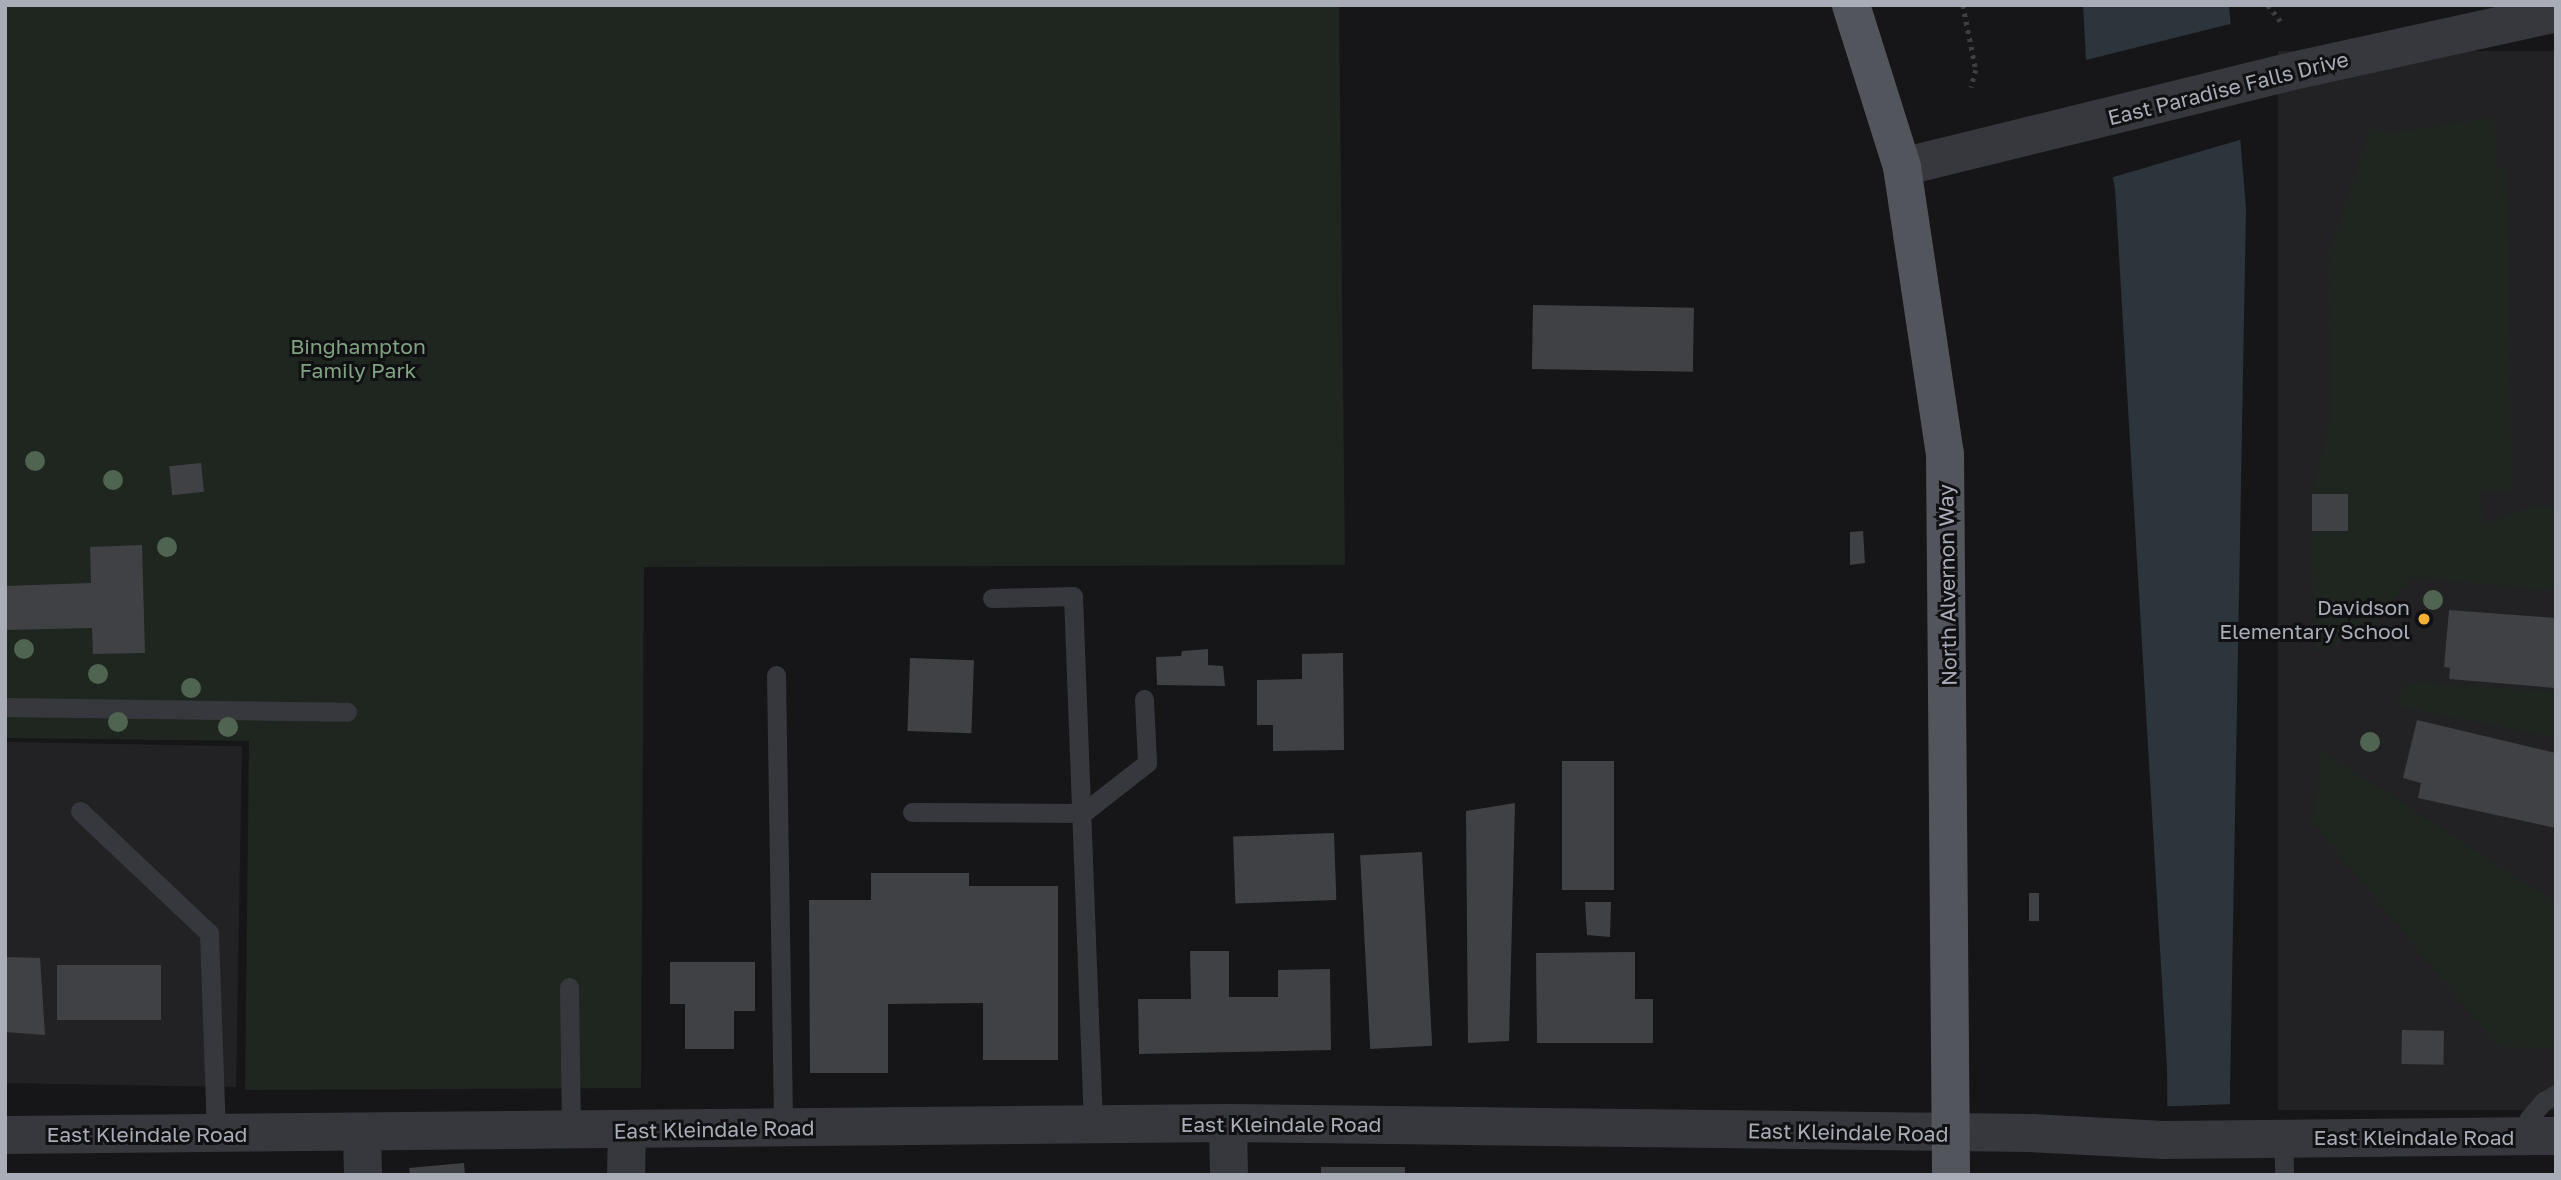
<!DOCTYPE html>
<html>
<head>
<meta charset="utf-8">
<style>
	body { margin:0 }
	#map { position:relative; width:2561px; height:1180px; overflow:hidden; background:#161618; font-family:"Golos Text",sans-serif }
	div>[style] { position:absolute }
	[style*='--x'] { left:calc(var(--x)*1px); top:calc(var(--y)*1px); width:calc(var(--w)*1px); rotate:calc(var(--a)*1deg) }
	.built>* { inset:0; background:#222225; transform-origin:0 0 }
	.green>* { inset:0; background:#1e261f }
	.water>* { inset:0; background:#2c353c }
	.pier>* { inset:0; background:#161618; transform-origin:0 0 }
	.building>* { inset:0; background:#404145; transform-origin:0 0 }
	.path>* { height:4.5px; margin-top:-2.25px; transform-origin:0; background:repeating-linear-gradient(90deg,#3d3f44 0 3.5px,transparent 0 8.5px) }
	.service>* { height:19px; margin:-9.5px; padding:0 9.5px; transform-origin:9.5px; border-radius:9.5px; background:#37383d }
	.minor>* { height:38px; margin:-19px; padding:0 19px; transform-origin:19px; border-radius:19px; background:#37383d }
	.primary>* { height:38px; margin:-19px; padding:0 19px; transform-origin:19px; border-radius:19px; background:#53555c }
	.trees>* { width:20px; height:20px; margin:-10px; border-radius:50%; background:#506452 }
	.dots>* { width:19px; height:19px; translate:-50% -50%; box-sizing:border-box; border:4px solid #111113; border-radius:50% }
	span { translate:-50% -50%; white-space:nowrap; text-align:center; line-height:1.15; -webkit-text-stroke:6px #111113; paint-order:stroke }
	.street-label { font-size:21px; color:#a8adb8 }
	.park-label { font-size:21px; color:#7fa381 }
	.poi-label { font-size:21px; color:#a8adb8 }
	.right { translate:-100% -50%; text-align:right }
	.frame { position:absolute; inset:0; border:7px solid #a8adb8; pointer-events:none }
</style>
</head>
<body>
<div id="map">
	<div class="built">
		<i style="left:2556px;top:51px;width:1059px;height:278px;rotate:90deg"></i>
		<i style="left:5px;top:742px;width:237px;height:341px;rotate:1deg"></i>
	</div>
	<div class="green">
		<i style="clip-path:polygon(5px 5px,1339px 5px,1345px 565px,644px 567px,641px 1088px,245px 1090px,249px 741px,5px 738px)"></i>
		<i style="clip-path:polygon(2495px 117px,2496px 167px,2508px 167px,2512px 491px,2480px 492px,2485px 524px,2533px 505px,2556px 508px,2556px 591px,2410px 577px,2370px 633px,2316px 652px,2311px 531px,2347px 530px,2348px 495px,2312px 494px,2331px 416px,2329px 253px,2371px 127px,2391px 133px)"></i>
		<i style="clip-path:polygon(2405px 681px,2556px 692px,2556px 738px,2396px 706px)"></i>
		<i style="clip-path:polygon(2322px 750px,2556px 902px,2556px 1048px,2498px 1047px,2312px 823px)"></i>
	</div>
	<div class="water">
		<i style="clip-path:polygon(2083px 5px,2229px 5px,2246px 208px,2230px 1093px,2232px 1175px,2168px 1175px,2167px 1067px,2115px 188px,2086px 59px)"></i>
	</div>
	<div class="pier">
		<i style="clip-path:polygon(2234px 23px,2243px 139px,2110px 178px,2082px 61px)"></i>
		<i style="left:2234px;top:1104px;width:71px;height:70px;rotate:88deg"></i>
	</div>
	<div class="building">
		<i style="left:1533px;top:305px;width:161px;height:64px;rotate:1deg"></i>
		<i style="left:201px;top:463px;width:29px;height:32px;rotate:84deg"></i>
		<i style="left:2312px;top:494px;width:36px;height:37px"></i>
		<i style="clip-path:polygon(1863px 531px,1865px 563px,1850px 565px,1850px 532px)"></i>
		<i style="clip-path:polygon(142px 545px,145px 653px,93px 654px,92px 628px,5px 630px,5px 586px,91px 583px,90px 547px)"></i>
		<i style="clip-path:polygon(2449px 610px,2556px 618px,2556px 688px,2449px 679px,2450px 668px,2444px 667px)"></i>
		<i style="clip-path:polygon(1208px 649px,1208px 665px,1223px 666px,1225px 686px,1157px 685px,1156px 657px,1181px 656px,1182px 651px)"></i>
		<i style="clip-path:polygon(1343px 653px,1344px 750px,1273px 751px,1273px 725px,1257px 725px,1257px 680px,1302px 679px,1302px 654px)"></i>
		<i style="left:910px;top:658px;width:64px;height:73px;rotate:2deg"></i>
		<i style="clip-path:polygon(2417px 720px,2556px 753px,2556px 828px,2418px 798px,2421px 783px,2403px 778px)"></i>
		<i style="left:1562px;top:761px;width:52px;height:129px"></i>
		<i style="clip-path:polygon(1515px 803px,1509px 1041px,1468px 1043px,1466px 811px)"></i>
		<i style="left:1334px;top:833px;width:67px;height:101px;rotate:88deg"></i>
		<i style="left:1422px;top:852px;width:194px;height:62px;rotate:87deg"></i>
		<i style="clip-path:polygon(871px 873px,969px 873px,969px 886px,1058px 886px,1058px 1060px,983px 1060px,983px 1003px,888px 1004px,888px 1073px,810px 1073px,809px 900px,871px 900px)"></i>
		<i style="left:2029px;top:893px;width:10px;height:28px"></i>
		<i style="clip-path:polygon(1585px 902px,1611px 902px,1610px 937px,1587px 935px)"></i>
		<i style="clip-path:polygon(1190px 951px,1229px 951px,1229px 997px,1278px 997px,1278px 970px,1330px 969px,1331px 1050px,1139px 1054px,1138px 999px,1191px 999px)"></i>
		<i style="clip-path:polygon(1635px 952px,1635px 999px,1653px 999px,1653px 1043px,1537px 1043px,1536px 953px)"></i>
		<i style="clip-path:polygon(5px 957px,40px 958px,45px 1035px,5px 1032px)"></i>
		<i style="clip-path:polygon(670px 962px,755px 962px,755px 1011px,734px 1011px,734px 1049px,685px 1049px,685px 1004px,670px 1004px)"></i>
		<i style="left:57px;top:965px;width:104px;height:55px"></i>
		<i style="left:2402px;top:1030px;width:42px;height:34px;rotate:1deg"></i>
		<i style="clip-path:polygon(464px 1163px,465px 1175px,410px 1175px,409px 1168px)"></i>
		<i style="left:1321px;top:1167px;width:84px;height:8px"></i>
	</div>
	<div class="path">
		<i style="--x:1963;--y:5;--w:66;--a:78.7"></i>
		<i style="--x:1976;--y:70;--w:18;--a:106"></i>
		<i style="--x:2268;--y:5;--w:23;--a:52"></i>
	</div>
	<div class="service">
		<i style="--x:992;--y:598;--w:81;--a:-1.4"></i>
		<i style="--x:1073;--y:596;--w:528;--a:87.83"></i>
		<i style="--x:776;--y:675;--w:453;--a:89.1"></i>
		<i style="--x:5;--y:707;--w:342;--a:0.8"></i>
		<i style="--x:80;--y:811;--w:178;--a:43.4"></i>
		<i style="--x:209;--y:933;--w:201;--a:88"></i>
		<i style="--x:912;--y:812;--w:171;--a:0.3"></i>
		<i style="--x:1083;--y:813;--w:81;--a:-38"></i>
		<i style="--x:1147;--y:763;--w:64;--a:-92.7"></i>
		<i style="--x:569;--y:987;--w:143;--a:89.2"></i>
		<i style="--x:2520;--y:1136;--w:20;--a:-63"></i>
		<i style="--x:2529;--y:1118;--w:23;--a:-49"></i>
		<i style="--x:2544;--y:1101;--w:14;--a:-30"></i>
		<i style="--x:2283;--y:1138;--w:37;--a:88"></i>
	</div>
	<div class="minor">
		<i style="--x:1902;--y:167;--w:393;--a:-13.8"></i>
		<i style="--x:2284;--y:73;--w:279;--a:-12.4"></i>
		<i style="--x:1228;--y:1123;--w:52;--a:88.9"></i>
		<i style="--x:362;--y:1133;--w:42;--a:88.6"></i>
		<i style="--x:5;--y:1135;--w:1223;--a:-0.56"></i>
		<i style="--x:1228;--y:1123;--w:802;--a:0.71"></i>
		<i style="--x:2030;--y:1133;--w:134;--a:3"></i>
		<i style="--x:2164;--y:1140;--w:392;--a:-0.6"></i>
		<i style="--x:626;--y:1175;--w:46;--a:-88.8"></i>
	</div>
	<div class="primary">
		<i style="--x:1851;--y:5;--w:170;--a:72.5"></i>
		<i style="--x:1902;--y:167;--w:290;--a:81.5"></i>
		<i style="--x:1945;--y:454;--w:721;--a:89.52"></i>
	</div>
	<div class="trees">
		<i style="left:35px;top:461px"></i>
		<i style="left:113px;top:480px"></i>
		<i style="left:167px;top:547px"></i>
		<i style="left:2433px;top:600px"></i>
		<i style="left:24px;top:649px"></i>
		<i style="left:98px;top:674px"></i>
		<i style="left:191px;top:688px"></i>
		<i style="left:118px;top:722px"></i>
		<i style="left:228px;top:727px"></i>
		<i style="left:2370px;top:742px"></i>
	</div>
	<div class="dots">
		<i style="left:2424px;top:619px;background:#f2b134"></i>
	</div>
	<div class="street-label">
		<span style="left:2228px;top:88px;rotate:-14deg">East Paradise Falls Drive</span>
		<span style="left:1947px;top:585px;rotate:-91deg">North Alvernon Way</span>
		<span style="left:1281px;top:1124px">East Kleindale Road</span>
		<span style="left:714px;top:1129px;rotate:-1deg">East Kleindale Road</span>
		<span style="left:1848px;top:1132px;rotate:1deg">East Kleindale Road</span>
		<span style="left:147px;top:1134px">East Kleindale Road</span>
		<span style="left:2414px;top:1137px">East Kleindale Road</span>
	</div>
	<div class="park-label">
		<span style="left:358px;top:358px">Binghampton<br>Family Park</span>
	</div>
	<div class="poi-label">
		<span class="right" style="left:2410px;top:619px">Davidson<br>Elementary School</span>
	</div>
	<div class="frame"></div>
</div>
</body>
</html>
